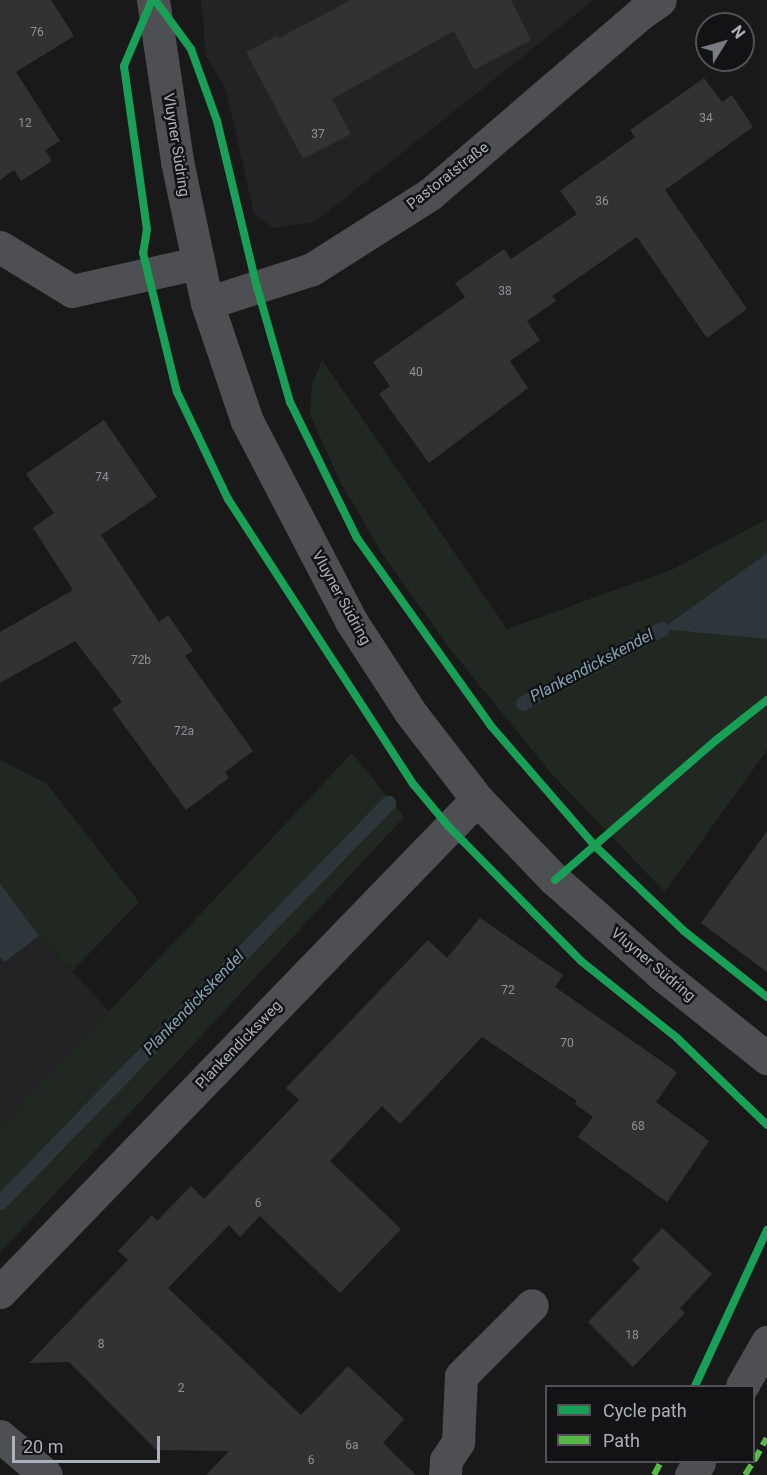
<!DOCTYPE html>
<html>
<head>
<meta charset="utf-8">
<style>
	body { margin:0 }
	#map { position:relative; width:767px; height:1475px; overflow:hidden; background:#191919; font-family:Roboto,sans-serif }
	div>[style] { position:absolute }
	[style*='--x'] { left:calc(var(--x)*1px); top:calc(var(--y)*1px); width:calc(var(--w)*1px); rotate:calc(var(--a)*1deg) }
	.built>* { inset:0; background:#232325 }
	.green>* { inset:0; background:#212821 }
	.water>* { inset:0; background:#2c363b }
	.stream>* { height:15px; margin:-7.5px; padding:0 7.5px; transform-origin:7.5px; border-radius:7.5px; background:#2c363b }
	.building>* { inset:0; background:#323233 }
	.minor>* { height:33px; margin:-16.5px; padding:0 16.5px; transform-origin:16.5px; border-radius:16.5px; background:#4d4f52 }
	.tertiary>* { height:33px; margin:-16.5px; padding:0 16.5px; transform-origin:16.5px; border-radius:16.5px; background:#4d4f52 }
	.quiet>* { height:6px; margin-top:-3px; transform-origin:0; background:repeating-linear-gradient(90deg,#58b947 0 12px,transparent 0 18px) }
	.cycleway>* { height:8px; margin:-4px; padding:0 4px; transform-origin:4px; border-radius:4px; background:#1a9f57 }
	span { translate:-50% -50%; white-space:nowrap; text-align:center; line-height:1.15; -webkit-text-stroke:5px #131315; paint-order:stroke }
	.number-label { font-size:12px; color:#8d9198 }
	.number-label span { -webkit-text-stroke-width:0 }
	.street-label { font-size:15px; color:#abb1ba }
	.water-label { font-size:16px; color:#84a3b3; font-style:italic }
	.legend { position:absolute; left:545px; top:1385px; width:210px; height:78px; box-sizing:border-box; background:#131315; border:2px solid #505257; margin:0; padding:8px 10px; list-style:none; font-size:18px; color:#abb1ba }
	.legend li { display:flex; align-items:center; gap:12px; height:30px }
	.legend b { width:30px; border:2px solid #505257 }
	.north { position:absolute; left:695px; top:12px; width:60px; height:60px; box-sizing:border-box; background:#131315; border:2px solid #505257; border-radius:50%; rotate:53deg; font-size:16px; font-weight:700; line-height:24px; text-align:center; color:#abb1ba }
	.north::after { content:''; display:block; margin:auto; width:21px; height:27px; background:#787c82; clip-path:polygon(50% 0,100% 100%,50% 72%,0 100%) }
	.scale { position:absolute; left:12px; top:1436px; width:148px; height:27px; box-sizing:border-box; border:3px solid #abb1ba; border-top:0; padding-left:8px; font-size:18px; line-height:21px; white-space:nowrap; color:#abb1ba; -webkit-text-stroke:4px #131315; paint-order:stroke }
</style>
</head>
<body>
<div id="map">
	<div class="built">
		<i style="clip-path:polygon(201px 0,594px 0,315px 222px,273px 228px,254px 214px,226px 90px,206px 56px)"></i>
		<i style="clip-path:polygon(39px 936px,109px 1011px,0 1127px,0 958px,5px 962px)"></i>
	</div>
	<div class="green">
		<i style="clip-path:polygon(322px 360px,507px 629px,673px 569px,767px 519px,767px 553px,662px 628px,767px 639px,767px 750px,665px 892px,550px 772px,451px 650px,383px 555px,341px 483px,310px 415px,312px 385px)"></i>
		<i style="clip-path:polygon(352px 753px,404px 817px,0 1253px,0 1127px)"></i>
		<i style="clip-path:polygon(0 760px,47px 784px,139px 902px,72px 971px,39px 936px,0 883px)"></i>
	</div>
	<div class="water">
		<i style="clip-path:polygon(767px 553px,767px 639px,661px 629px)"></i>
		<i style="clip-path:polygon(0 883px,39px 936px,5px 962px,0 958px)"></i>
	</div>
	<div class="stream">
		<i style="--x:523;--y:703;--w:157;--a:-28.2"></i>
		<i style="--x:0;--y:1202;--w:557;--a:-45.8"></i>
	</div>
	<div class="building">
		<i style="clip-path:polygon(0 0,51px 0,74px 36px,16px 72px,60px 141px,45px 150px,52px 161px,21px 181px,14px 170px,0 180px)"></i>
		<i style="clip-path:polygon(351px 0,511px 0,531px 40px,474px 70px,454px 31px,332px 99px,351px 134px,303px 159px,246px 52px,277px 36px,279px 38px)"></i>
		<i style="clip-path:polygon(704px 78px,722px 102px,732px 95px,753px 127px,665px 190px,747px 309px,707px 338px,637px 237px,552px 296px,556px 301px,527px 321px,540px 340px,510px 361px,528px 388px,429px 463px,379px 394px,390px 386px,373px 362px,465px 297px,455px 283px,504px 249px,511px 259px,577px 214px,560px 191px,635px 137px,630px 130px)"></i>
		<i style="clip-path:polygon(104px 420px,157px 497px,101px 535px,159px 622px,168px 615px,193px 651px,185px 656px,253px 751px,225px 772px,229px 778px,186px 810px,112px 709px,122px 702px,75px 641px,0 683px,0 632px,73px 590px,33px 528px,54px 513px,26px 474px)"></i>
		<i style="clip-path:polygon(767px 831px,767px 972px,701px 923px)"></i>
		<i style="clip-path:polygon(480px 918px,563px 975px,555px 987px,677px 1072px,656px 1102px,709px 1141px,667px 1202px,578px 1137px,593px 1117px,575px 1104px,577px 1101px,482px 1037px,400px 1124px,382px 1106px,330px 1161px,401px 1229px,340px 1293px,260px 1216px,240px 1237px,229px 1225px,168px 1288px,301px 1415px,348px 1366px,404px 1419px,383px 1443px,416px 1475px,206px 1475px,229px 1451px,156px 1450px,69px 1362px,29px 1363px,128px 1260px,118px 1251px,152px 1215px,157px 1221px,191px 1186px,204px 1199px,299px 1100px,286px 1088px,428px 940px,447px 958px)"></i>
		<i style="clip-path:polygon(662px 1228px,712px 1274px,680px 1308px,685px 1313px,633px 1367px,588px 1322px,640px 1268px,632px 1260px)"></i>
	</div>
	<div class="minor">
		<i style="--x:0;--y:247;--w:84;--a:31.4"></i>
		<i style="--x:72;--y:291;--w:128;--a:-12.6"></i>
		<i style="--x:207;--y:303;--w:110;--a:-17.9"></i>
		<i style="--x:312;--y:269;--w:140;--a:-32.4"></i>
		<i style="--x:430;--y:194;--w:277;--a:-40.6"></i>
		<i style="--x:640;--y:14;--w:24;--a:-35"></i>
		<i style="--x:0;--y:1292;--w:686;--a:-45.94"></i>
		<i style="--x:0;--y:1436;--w:60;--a:40.3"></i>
		<i style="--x:445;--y:1475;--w:15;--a:-86"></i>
		<i style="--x:446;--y:1460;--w:22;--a:-56"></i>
		<i style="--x:458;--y:1442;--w:66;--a:-87.4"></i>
		<i style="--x:461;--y:1376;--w:100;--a:-45"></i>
	</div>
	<div class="tertiary">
		<i style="--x:153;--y:0;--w:163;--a:81.5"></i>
		<i style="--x:177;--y:161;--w:145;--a:78.1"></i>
		<i style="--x:207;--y:303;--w:125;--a:71.3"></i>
		<i style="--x:247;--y:421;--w:225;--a:62.5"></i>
		<i style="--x:351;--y:621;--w:108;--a:57"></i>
		<i style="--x:410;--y:712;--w:110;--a:52.4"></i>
		<i style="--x:477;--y:799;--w:112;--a:46.1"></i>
		<i style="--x:555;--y:880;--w:140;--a:41.5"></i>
		<i style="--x:660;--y:973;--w:137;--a:38.5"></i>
		<i style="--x:742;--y:1386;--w:51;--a:-60.4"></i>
		<i style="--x:691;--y:1475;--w:15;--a:-58"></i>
	</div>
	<div class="quiet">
		<i style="--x:754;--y:1461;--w:26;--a:-61"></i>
		<i style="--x:654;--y:1475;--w:15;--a:-62"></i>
		<i style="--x:745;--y:1475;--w:15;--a:-58"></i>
	</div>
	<div class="cycleway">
		<i style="--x:152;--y:0;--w:72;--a:113"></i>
		<i style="--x:124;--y:66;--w:165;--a:82"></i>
		<i style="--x:147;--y:229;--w:24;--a:99"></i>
		<i style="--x:143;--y:253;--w:143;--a:76.3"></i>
		<i style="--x:177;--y:392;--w:119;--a:64.5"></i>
		<i style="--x:228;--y:499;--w:341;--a:57"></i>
		<i style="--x:414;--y:785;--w:55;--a:50.2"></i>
		<i style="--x:449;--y:827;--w:188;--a:45.4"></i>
		<i style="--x:581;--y:961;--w:123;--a:38.7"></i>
		<i style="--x:677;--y:1038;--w:125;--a:44"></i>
		<i style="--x:155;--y:0;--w:61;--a:53.7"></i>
		<i style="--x:191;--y:49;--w:77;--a:70.1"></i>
		<i style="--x:217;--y:121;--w:171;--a:76.5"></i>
		<i style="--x:257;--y:287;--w:120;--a:74"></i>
		<i style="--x:290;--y:402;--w:152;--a:63.8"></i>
		<i style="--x:357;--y:538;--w:231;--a:54.5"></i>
		<i style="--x:491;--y:726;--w:157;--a:49.1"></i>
		<i style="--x:594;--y:845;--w:124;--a:43.7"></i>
		<i style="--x:684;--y:931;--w:106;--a:38.5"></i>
		<i style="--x:555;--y:880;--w:212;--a:-41"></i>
		<i style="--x:715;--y:741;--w:66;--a:-38.3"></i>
		<i style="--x:695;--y:1386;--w:172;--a:-65.2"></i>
	</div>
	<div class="number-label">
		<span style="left:37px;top:33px">76</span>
		<span style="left:706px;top:119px">34</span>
		<span style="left:25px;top:124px">12</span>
		<span style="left:318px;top:135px">37</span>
		<span style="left:602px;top:202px">36</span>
		<span style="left:505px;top:292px">38</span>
		<span style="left:416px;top:373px">40</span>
		<span style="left:102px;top:478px">74</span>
		<span style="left:141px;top:661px">72b</span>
		<span style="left:184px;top:732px">72a</span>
		<span style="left:508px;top:991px">72</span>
		<span style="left:567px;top:1044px">70</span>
		<span style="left:638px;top:1127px">68</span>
		<span style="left:258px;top:1204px">6</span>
		<span style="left:632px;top:1336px">18</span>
		<span style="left:101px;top:1345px">8</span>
		<span style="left:181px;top:1389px">2</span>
		<span style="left:352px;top:1446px">6a</span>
		<span style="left:311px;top:1461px">6</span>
	</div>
	<div class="street-label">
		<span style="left:176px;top:145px;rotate:81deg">Vluyner Südring</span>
		<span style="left:448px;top:176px;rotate:-38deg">Pastoratstraße</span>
		<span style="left:341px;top:598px;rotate:61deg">Vluyner Südring</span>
		<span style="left:653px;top:965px;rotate:40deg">Vluyner Südring</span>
		<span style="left:239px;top:1045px;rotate:-46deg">Plankendicksweg</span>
	</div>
	<div class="water-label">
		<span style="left:592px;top:666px;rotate:-28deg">Plankendickskendel</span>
		<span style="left:194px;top:1003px;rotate:-46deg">Plankendickskendel</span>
	</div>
	<ul class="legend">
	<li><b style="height:8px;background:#1a9f57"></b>Cycle path</li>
	<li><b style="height:8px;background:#58b947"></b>Path</li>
	</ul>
	<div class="north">N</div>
	<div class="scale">20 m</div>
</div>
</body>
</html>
